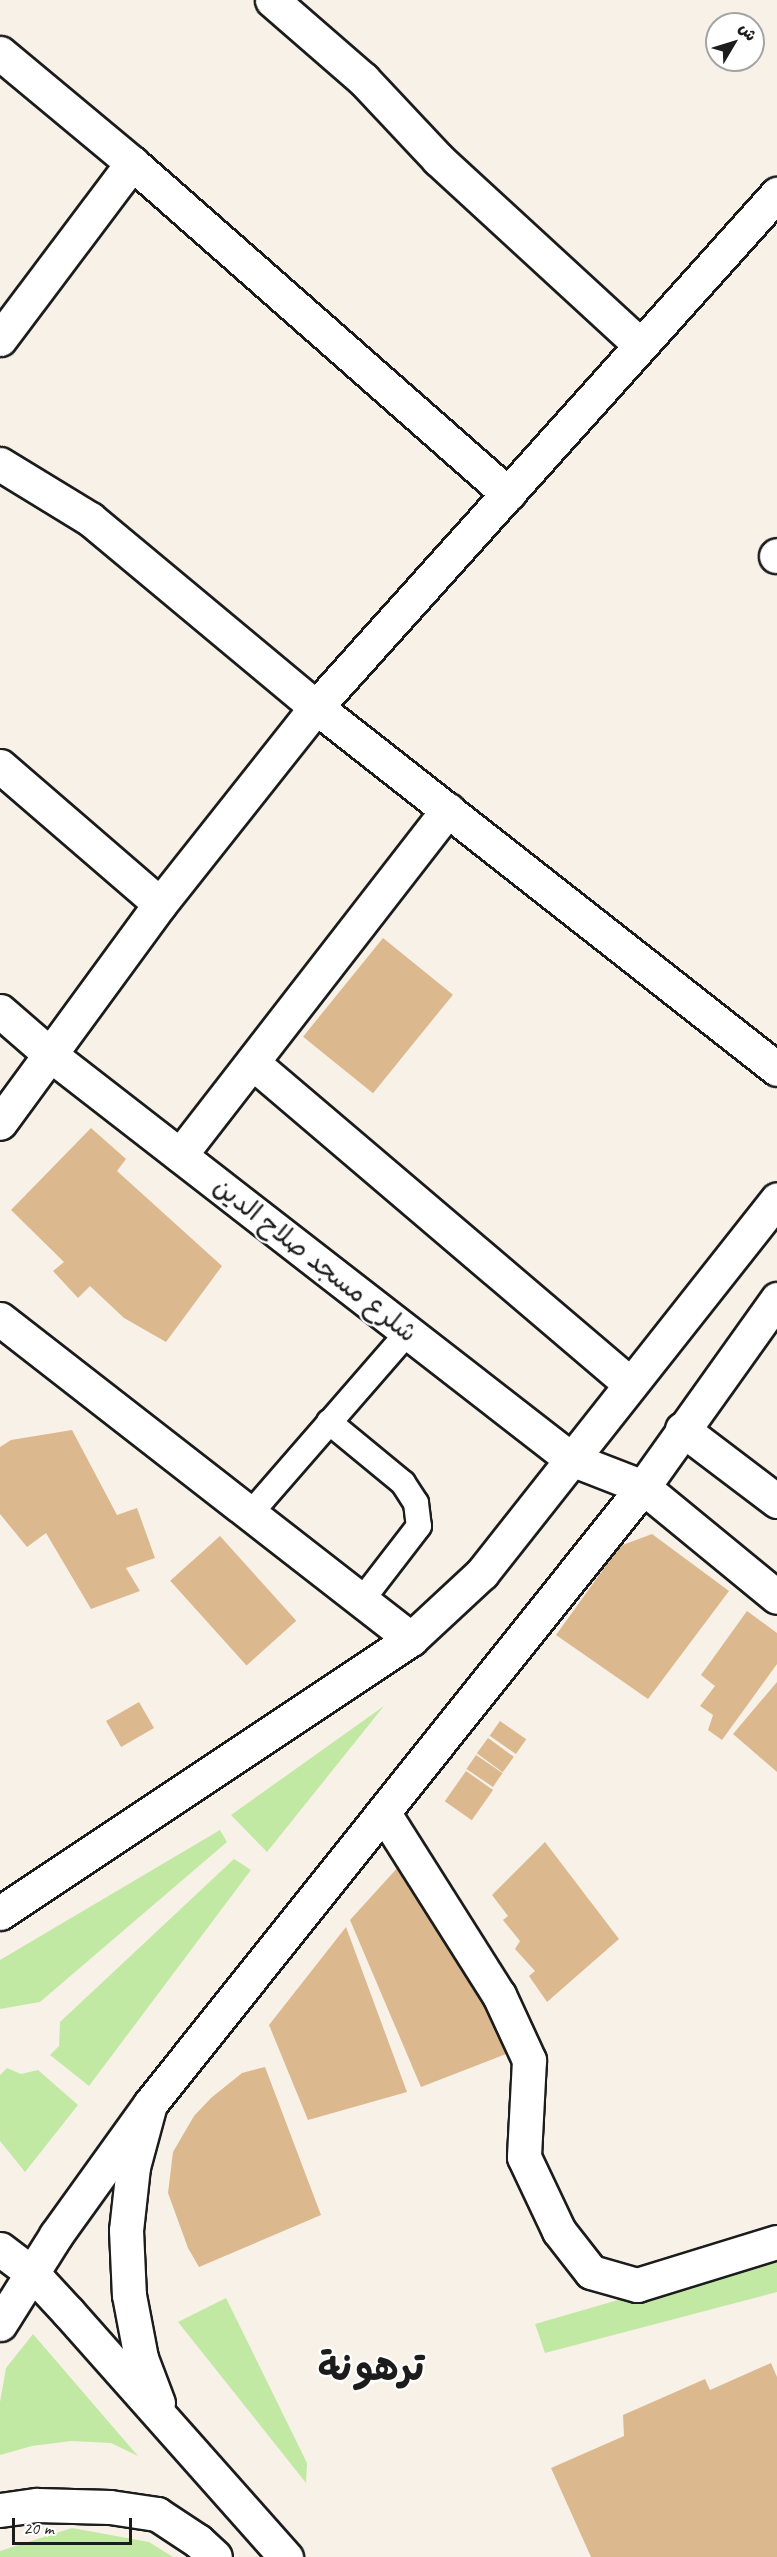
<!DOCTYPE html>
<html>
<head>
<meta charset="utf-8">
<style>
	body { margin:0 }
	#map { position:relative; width:777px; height:2557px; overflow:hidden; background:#f8f1e8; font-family:Caveat,"Playpen Sans Arabic",sans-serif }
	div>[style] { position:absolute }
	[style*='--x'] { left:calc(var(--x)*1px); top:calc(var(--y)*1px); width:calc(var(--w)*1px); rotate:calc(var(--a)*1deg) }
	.green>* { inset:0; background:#c2e9a4 }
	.building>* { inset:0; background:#dcb88e; transform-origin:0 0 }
	.roads { filter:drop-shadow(2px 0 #1c1c1c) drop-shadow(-2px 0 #1c1c1c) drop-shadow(0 2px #1c1c1c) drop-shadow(0 -2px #1c1c1c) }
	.service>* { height:24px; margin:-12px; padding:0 12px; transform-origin:12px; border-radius:12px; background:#fff }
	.minor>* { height:33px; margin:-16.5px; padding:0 16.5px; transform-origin:16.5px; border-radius:16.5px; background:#fff }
	.tertiary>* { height:33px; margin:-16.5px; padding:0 16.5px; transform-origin:16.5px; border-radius:16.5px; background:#fff }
	.trunk>* { height:33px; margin:-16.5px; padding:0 16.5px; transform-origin:16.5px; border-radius:16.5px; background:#fff }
	span { translate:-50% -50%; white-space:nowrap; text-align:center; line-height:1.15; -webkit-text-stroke:4.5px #fff; paint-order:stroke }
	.street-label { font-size:26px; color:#1c1c1c }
	.town-label { font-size:38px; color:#1c1c1c; font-weight:700 }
	.north { position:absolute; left:705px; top:12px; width:60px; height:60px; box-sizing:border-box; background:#fff; border:2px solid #a4a4a4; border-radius:50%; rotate:52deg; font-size:16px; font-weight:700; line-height:24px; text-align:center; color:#1c1c1c }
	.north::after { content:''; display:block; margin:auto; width:21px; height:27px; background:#1c1c1c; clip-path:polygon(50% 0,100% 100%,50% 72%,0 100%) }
	.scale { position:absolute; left:12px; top:2518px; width:120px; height:27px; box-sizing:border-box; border:3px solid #1c1c1c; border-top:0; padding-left:8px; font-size:18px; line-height:21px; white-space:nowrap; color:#1c1c1c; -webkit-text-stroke:4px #fff; paint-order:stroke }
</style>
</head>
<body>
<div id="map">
	<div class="green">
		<i style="clip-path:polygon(384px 1706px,267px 1852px,231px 1815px)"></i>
		<i style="clip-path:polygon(220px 1830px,227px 1842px,40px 2002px,0 2009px,0 1960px)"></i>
		<i style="clip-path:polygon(234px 1859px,251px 1870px,89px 2086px,50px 2055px,59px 2046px,60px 2022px)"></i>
		<i style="clip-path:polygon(7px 2068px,21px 2074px,38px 2070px,78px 2105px,25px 2172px,0 2141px,0 2075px)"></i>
		<i style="clip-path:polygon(777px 2254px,777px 2292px,545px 2353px,535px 2324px)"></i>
		<i style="clip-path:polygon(226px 2298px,307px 2463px,306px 2483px,178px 2322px)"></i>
		<i style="clip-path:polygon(33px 2334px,138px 2456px,111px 2443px,71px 2441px,32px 2446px,0 2455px,0 2402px,6px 2368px)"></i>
		<i style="clip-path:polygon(72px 2528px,149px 2542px,173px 2557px,0 2557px,0 2551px)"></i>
	</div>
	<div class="building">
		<i style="left:383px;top:938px;width:90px;height:127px;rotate:39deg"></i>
		<i style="clip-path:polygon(91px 1128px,126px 1159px,117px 1171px,222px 1266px,166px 1342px,124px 1318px,90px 1286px,78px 1298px,53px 1271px,64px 1262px,11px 1210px)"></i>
		<i style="clip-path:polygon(72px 1430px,117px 1515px,137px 1508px,155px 1558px,126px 1568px,140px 1591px,91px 1609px,46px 1533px,27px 1547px,0 1514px,0 1447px,11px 1440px)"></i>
		<i style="clip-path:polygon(652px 1534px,729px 1591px,648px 1699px,556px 1635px,620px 1546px)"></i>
		<i style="left:220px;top:1536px;width:114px;height:67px;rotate:48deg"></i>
		<i style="clip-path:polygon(747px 1611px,777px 1633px,777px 1664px,722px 1740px,708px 1730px,713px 1715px,700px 1706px,715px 1686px,701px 1675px)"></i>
		<i style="clip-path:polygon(777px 1682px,777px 1772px,733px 1734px)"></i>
		<i style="left:139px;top:1702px;width:30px;height:38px;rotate:60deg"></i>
		<i style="left:500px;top:1721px;width:32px;height:18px;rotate:35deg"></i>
		<i style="left:488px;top:1738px;width:32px;height:19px;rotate:36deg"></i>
		<i style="left:476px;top:1755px;width:32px;height:17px;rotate:34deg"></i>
		<i style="left:466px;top:1771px;width:33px;height:37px;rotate:35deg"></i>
		<i style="clip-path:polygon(545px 1842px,619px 1939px,547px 2002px,529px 1976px,535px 1971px,515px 1949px,520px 1941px,503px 1920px,508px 1916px,492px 1895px)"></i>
		<i style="clip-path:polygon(400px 1865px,514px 2051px,421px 2087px,350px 1920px)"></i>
		<i style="clip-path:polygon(346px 1927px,407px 2092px,308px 2120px,269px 2025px)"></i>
		<i style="clip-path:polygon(265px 2067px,321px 2215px,199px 2267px,188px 2248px,168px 2193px,173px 2152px,194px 2116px,211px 2098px,242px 2073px)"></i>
		<i style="clip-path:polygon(771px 2363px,777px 2377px,777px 2557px,591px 2557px,551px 2468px,624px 2436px,623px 2415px,705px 2379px,710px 2390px)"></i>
	</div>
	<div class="roads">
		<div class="service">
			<i style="--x:329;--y:1422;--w:96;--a:39.5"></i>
			<i style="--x:403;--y:1483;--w:24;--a:57"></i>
			<i style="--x:416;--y:1503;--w:23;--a:83"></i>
			<i style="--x:419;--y:1526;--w:93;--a:127.6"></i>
			<i style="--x:250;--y:1514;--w:241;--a:-49"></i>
		</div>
		<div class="minor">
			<i style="--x:272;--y:0;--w:121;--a:41"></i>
			<i style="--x:363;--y:79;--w:110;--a:46.8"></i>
			<i style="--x:438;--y:159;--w:275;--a:42.6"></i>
			<i style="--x:0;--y:53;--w:172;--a:39.8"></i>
			<i style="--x:132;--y:163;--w:501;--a:41.36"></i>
			<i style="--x:0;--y:339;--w:220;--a:-53.1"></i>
			<i style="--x:0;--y:464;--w:105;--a:31.4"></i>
			<i style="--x:90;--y:519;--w:294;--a:39.8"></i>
			<i style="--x:316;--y:707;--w:586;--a:38.14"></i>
			<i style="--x:776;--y:556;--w:1;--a:-45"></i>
			<i style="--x:0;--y:766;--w:211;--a:40.8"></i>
			<i style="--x:160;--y:904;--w:271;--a:126.2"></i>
			<i style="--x:160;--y:904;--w:251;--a:-51.6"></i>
			<i style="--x:316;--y:707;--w:690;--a:-48.06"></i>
			<i style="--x:0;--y:1011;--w:69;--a:40.9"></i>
			<i style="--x:52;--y:1056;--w:657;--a:37.83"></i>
			<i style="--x:571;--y:1459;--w:77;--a:21.3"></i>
			<i style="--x:643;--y:1487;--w:173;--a:39.4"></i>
			<i style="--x:253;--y:1063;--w:495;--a:40.4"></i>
			<i style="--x:180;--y:1155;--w:437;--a:-52.2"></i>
			<i style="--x:0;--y:1319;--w:521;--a:37.9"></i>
			<i style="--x:682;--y:1429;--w:119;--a:37.2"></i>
			<i style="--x:385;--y:1815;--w:213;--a:57.7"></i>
			<i style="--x:499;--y:1995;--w:72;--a:65.2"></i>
			<i style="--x:529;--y:2060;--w:97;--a:93"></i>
			<i style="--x:524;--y:2157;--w:82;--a:64.7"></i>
			<i style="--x:559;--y:2231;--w:52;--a:52"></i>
			<i style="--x:591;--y:2272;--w:48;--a:15.8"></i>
			<i style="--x:637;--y:2285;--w:146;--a:-17.1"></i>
		</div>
		<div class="tertiary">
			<i style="--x:0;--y:1913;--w:494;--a:-33.7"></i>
			<i style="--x:411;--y:1639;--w:97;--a:-42.9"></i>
			<i style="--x:482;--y:1573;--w:476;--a:-51.7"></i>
			<i style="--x:0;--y:2324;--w:105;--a:-57.8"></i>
			<i style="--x:56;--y:2235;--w:161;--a:-54.3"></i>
			<i style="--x:150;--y:2104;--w:790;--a:-51.37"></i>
			<i style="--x:643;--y:1487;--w:231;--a:-54.5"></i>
		</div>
		<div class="trunk">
			<i style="--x:150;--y:2104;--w:65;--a:105.1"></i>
			<i style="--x:133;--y:2167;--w:63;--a:96.3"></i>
			<i style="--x:126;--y:2230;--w:65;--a:87.4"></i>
			<i style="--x:129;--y:2295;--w:64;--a:79.2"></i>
			<i style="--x:141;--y:2358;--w:48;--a:69.3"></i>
			<i style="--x:0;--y:2249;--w:40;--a:37"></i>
			<i style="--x:32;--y:2273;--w:54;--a:47.2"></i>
			<i style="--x:69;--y:2313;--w:327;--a:48.4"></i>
			<i style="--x:0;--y:2510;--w:37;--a:-8"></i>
			<i style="--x:37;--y:2505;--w:73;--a:1.6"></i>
			<i style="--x:110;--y:2507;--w:48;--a:8.5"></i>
			<i style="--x:157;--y:2514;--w:49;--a:33.4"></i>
			<i style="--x:198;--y:2541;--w:23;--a:43"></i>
		</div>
	</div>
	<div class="street-label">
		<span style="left:315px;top:1260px;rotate:38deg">شلرع مسجد صلاح الدين</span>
	</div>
	<div class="town-label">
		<span style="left:371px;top:2368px">ترهونة</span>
	</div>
	<div class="north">ش</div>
	<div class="scale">20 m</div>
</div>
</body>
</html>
